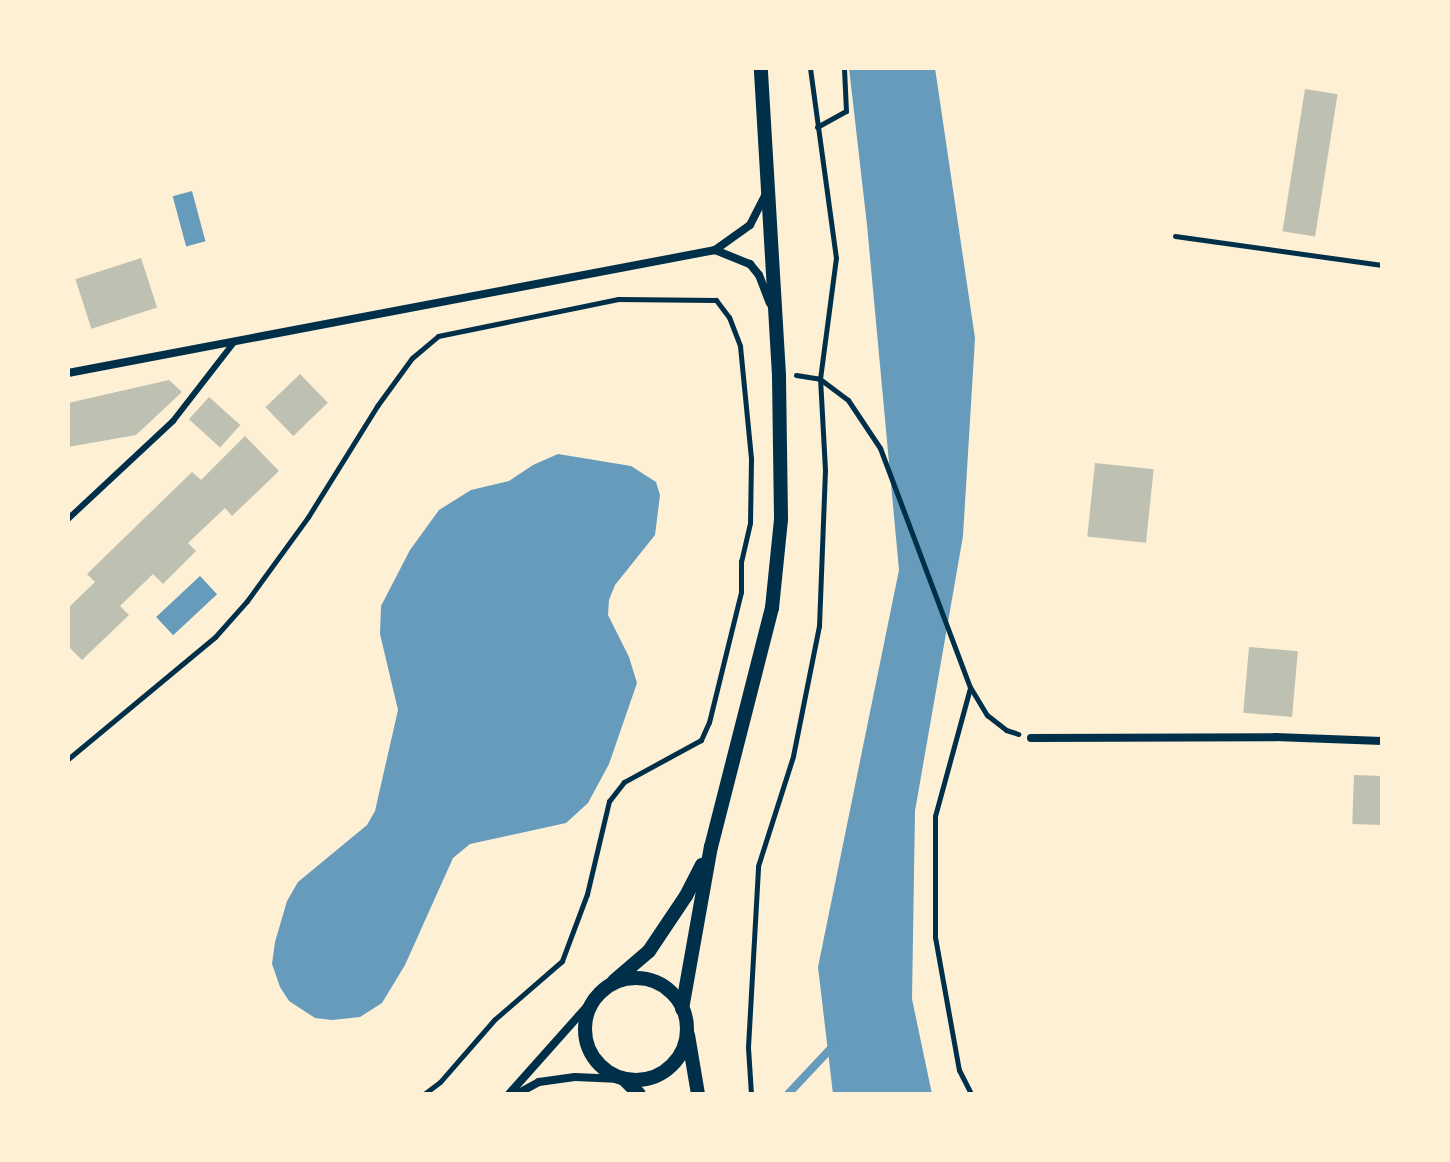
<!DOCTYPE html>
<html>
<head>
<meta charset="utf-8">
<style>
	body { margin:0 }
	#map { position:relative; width:1450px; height:1162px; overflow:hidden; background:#fdf0d5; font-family:"Noto Sans",sans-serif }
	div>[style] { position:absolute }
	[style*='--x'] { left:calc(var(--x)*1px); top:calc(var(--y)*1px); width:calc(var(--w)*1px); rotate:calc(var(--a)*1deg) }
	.water>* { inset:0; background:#669bbc; transform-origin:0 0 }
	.stream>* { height:8px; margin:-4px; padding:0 4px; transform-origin:4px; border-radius:4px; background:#669bbc }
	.building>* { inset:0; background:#bec0b2; transform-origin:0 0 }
	.path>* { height:5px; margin:-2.5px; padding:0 2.5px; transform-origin:2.5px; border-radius:2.5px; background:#003049 }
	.service>* { height:6px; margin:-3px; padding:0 3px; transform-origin:3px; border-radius:3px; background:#003049 }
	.minor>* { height:8px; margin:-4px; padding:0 4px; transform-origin:4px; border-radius:4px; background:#003049 }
	.tertiary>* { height:14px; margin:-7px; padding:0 7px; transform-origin:7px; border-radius:7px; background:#003049 }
	.tertiary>.ring { margin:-7px; padding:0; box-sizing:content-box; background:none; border:14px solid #003049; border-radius:50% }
	span { translate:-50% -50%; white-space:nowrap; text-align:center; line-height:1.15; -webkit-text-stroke:8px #fdf0d5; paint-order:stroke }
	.frame { position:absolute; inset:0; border:70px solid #fdf0d5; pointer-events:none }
</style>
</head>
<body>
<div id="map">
	<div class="water">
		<i style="clip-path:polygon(849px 68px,935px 68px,975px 338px,963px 536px,915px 811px,912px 999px,932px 1094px,833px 1094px,818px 967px,899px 570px,867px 225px)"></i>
		<i style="left:192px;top:191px;width:52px;height:20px;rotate:75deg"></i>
		<i style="clip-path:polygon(558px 454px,631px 466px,656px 482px,660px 495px,655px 535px,615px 585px,609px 600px,608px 615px,629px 657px,637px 683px,609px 764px,588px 803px,566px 823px,470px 844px,453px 858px,405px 965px,382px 1003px,360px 1017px,332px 1020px,315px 1018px,289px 1001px,280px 987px,272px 964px,275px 942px,287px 901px,298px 882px,367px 825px,375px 811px,398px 710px,380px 634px,381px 606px,410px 550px,439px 510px,471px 490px,509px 481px,533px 465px)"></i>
		<i style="left:200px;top:576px;width:25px;height:60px;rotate:47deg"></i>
	</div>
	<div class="stream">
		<i style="--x:788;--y:1094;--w:67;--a:-46.8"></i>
	</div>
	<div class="building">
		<i style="left:1305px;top:89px;width:33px;height:144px;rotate:9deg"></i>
		<i style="left:141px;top:258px;width:52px;height:69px;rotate:72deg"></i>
		<i style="left:300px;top:374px;width:40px;height:48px;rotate:46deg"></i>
		<i style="clip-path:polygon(169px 380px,182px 392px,136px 435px,68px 447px,68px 403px)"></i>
		<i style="left:209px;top:397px;width:42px;height:30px;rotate:42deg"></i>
		<i style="clip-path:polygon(245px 436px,279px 471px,232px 516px,225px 508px,188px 543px,196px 551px,163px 584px,153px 574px,120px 606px,129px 615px,82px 660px,68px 646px,68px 608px,95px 582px,87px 574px,192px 472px,201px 480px)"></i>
		<i style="left:1095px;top:463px;width:59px;height:74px;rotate:6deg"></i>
		<i style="left:1249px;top:647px;width:49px;height:66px;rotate:5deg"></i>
		<i style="left:1354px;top:775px;width:28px;height:49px;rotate:2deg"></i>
	</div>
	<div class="path">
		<i style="--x:817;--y:127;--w:33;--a:-29"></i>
		<i style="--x:846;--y:111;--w:43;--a:-92.7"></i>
		<i style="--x:1175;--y:236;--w:209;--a:8"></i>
		<i style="--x:796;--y:375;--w:24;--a:9"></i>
		<i style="--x:820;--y:379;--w:35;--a:37"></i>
		<i style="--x:848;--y:400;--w:58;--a:56.3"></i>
		<i style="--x:880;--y:448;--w:255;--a:69.4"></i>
		<i style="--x:970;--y:687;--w:33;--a:59"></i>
		<i style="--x:987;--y:715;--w:24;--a:38"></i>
		<i style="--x:1006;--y:730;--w:13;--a:18"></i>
		<i style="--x:970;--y:688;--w:133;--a:105.3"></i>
		<i style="--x:935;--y:816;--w:121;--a:90"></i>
		<i style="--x:935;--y:937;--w:135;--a:79.8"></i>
		<i style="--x:959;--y:1070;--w:27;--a:63"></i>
		<i style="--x:68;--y:759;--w:191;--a:-39.7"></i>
		<i style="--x:215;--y:637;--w:48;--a:-48.4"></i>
		<i style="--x:247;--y:601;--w:104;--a:-54"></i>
		<i style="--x:308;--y:517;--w:131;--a:-58.1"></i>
		<i style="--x:377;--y:406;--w:59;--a:-53.9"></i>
		<i style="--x:412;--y:358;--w:34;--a:-40"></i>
		<i style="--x:438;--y:336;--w:184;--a:-11.6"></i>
		<i style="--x:618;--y:299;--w:98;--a:0.6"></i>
		<i style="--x:716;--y:300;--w:21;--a:53"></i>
		<i style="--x:729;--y:317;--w:31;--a:69"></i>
		<i style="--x:740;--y:346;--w:114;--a:84.4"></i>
		<i style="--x:751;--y:459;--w:64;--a:90.9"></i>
		<i style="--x:750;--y:523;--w:39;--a:103"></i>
		<i style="--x:741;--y:561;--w:31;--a:90"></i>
		<i style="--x:741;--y:592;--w:134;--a:103.8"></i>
		<i style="--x:709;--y:722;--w:20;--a:114"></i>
		<i style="--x:701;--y:740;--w:88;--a:151.4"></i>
		<i style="--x:624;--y:782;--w:24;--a:128"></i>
		<i style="--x:609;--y:801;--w:96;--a:103.3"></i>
		<i style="--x:587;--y:894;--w:72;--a:110.5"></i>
		<i style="--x:562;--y:961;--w:90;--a:139.1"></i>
		<i style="--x:494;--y:1020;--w:82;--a:131.1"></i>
		<i style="--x:440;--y:1082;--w:20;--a:143"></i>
		<i style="--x:751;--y:1094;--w:47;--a:-93.7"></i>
		<i style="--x:748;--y:1047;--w:181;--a:-86.8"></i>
		<i style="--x:758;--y:866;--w:115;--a:-72.3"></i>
		<i style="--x:793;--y:756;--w:133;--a:-78.7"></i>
		<i style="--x:819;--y:626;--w:156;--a:-87.8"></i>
		<i style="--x:825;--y:470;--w:91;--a:-93.1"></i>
		<i style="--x:820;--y:379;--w:122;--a:-82.5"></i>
		<i style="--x:836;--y:258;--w:192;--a:-97.8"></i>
	</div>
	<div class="service">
		<i style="--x:68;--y:519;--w:144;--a:-43"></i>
		<i style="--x:173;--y:421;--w:101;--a:-52.2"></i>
	</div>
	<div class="minor">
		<i style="--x:715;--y:250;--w:38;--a:22"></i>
		<i style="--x:750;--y:264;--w:14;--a:51"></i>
		<i style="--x:759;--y:275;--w:30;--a:69"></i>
		<i style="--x:68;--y:373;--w:659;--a:-10.76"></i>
		<i style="--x:715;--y:250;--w:43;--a:-35.5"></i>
		<i style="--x:750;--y:225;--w:34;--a:-63"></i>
		<i style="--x:1031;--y:738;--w:244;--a:-0.2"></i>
		<i style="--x:1275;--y:737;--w:107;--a:2.1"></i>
		<i style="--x:509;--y:1094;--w:134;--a:-48.3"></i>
		<i style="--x:517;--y:1094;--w:25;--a:-29"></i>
		<i style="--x:539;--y:1082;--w:36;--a:-8"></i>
		<i style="--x:575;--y:1077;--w:45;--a:2.5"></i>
	</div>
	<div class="tertiary">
		<i class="ring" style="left:585px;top:978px;width:88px;height:88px"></i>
		<i style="--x:614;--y:981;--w:46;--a:-40.6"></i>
		<i style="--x:649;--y:951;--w:66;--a:-56.1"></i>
		<i style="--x:686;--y:896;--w:35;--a:-63"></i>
		<i style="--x:682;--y:1009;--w:165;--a:-79.9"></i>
		<i style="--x:711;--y:847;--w:247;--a:-75.7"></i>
		<i style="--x:772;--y:608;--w:89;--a:-84.2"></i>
		<i style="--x:781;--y:519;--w:144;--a:-90.8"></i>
		<i style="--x:779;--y:375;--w:308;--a:-93.4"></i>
		<i style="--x:688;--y:1035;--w:60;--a:80.4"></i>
		<i style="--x:624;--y:1079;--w:21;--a:45"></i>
	</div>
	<div class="frame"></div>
</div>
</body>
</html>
